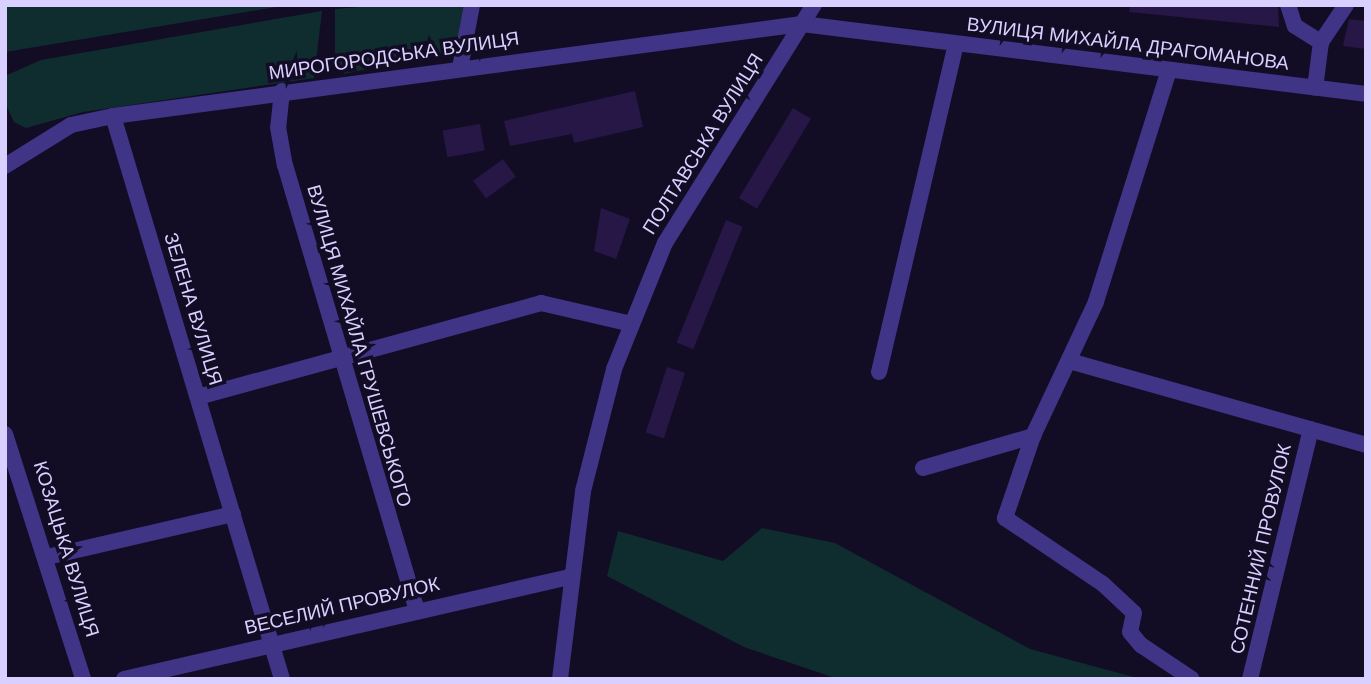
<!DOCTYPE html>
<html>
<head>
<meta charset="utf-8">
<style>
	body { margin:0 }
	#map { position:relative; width:1371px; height:684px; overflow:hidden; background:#130c25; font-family:Arial,sans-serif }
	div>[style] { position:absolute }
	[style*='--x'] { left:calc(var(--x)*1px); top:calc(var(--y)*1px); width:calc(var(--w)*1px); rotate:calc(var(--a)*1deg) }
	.green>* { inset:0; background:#0f2d2f }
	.building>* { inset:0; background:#261747; transform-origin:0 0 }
	.minor>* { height:16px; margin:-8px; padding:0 8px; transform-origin:8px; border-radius:8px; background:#403487 }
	span { translate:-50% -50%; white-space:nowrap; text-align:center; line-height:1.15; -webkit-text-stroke:7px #130c25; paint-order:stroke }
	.street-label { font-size:19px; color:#dad0ff }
	.frame { position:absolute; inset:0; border:7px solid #dad0ff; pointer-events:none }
</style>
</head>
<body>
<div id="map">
	<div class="green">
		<i style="clip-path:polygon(5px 5px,288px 5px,5px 52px)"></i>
		<i style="clip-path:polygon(384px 5px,465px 5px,459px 49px,344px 74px,335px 61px,335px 9px)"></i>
		<i style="clip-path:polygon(322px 11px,314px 78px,83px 112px,26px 128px,14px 122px,7px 107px,5px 76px,41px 60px)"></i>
		<i style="clip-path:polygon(762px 528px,835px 543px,1030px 649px,1141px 679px,838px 679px,744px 647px,607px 576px,618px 531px,723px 561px)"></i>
	</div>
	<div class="building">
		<i style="clip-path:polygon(1130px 5px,1278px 5px,1279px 27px,1129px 12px)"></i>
		<i style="clip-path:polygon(1349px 19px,1366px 21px,1366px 49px,1343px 46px)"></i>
		<i style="clip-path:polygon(635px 91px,643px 127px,574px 143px,572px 134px,510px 146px,504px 121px)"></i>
		<i style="left:793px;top:108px;width:21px;height:105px;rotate:31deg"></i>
		<i style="left:480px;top:124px;width:27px;height:38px;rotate:80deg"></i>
		<i style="left:503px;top:159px;width:22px;height:37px;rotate:54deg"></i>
		<i style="clip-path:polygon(601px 208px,630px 219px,616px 259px,594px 251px)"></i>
		<i style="left:726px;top:220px;width:18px;height:132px;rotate:22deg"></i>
		<i style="left:667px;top:367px;width:19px;height:69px;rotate:18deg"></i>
	</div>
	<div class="minor">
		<i style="--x:1288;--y:5;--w:22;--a:72"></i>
		<i style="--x:1295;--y:26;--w:31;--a:32"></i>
		<i style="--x:1321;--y:42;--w:46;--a:97.4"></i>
		<i style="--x:1321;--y:42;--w:45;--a:-56"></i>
		<i style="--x:460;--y:68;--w:64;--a:-79.2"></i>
		<i style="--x:1169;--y:70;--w:243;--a:107.5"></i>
		<i style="--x:1096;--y:302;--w:148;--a:115.2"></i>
		<i style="--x:1033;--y:436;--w:87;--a:108.9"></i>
		<i style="--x:1005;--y:518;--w:118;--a:34"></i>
		<i style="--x:1103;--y:584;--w:42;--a:43.1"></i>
		<i style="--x:1134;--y:613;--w:19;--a:102"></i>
		<i style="--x:1130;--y:632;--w:17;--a:50"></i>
		<i style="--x:1141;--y:645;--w:61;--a:33.7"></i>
		<i style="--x:282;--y:91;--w:36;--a:96"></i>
		<i style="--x:278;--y:127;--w:39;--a:80"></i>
		<i style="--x:285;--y:165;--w:464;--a:73.5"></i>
		<i style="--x:113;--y:116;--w:588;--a:73.29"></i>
		<i style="--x:5;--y:166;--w:78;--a:-31.8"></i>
		<i style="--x:71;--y:125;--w:43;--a:-12.1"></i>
		<i style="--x:113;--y:116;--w:695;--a:-7.61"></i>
		<i style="--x:802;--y:24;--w:568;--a:7.07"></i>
		<i style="--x:1073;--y:362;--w:305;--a:15.8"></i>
		<i style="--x:879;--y:372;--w:337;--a:-76.8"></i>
		<i style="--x:198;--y:397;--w:356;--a:-15.3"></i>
		<i style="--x:541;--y:303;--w:93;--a:13"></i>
		<i style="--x:5;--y:434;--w:257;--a:72.3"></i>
		<i style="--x:923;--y:468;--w:115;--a:-16.2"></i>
		<i style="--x:47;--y:557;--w:191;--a:-13"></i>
		<i style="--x:124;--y:679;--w:458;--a:-12.9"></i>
		<i style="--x:560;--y:679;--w:189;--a:-83"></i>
		<i style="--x:583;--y:491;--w:126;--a:-75.7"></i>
		<i style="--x:614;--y:369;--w:136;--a:-68"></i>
		<i style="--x:665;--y:243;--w:281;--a:-58"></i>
		<i style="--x:1250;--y:679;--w:257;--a:-76.3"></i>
	</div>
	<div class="street-label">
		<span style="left:1128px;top:44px;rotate:7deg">ВУЛИЦЯ МИХАЙЛА ДРАГОМАНОВА</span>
		<span style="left:394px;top:56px;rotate:-8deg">МИРОГОРОДСЬКА ВУЛИЦЯ</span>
		<span style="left:703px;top:144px;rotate:-58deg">ПОЛТАВСЬКА ВУЛИЦЯ</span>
		<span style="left:193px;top:309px;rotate:73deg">ЗЕЛЕНА ВУЛИЦЯ</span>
		<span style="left:359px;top:346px;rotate:74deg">ВУЛИЦЯ МИХАЙЛА ГРУШЕВСЬКОГО</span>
		<span style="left:66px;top:549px;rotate:73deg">КОЗАЦЬКА ВУЛИЦЯ</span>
		<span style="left:1261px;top:549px;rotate:-77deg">СОТЕННИЙ ПРОВУЛОК</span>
		<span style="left:342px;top:606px;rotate:-13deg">ВЕСЕЛИЙ ПРОВУЛОК</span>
	</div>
	<div class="frame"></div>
</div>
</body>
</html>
